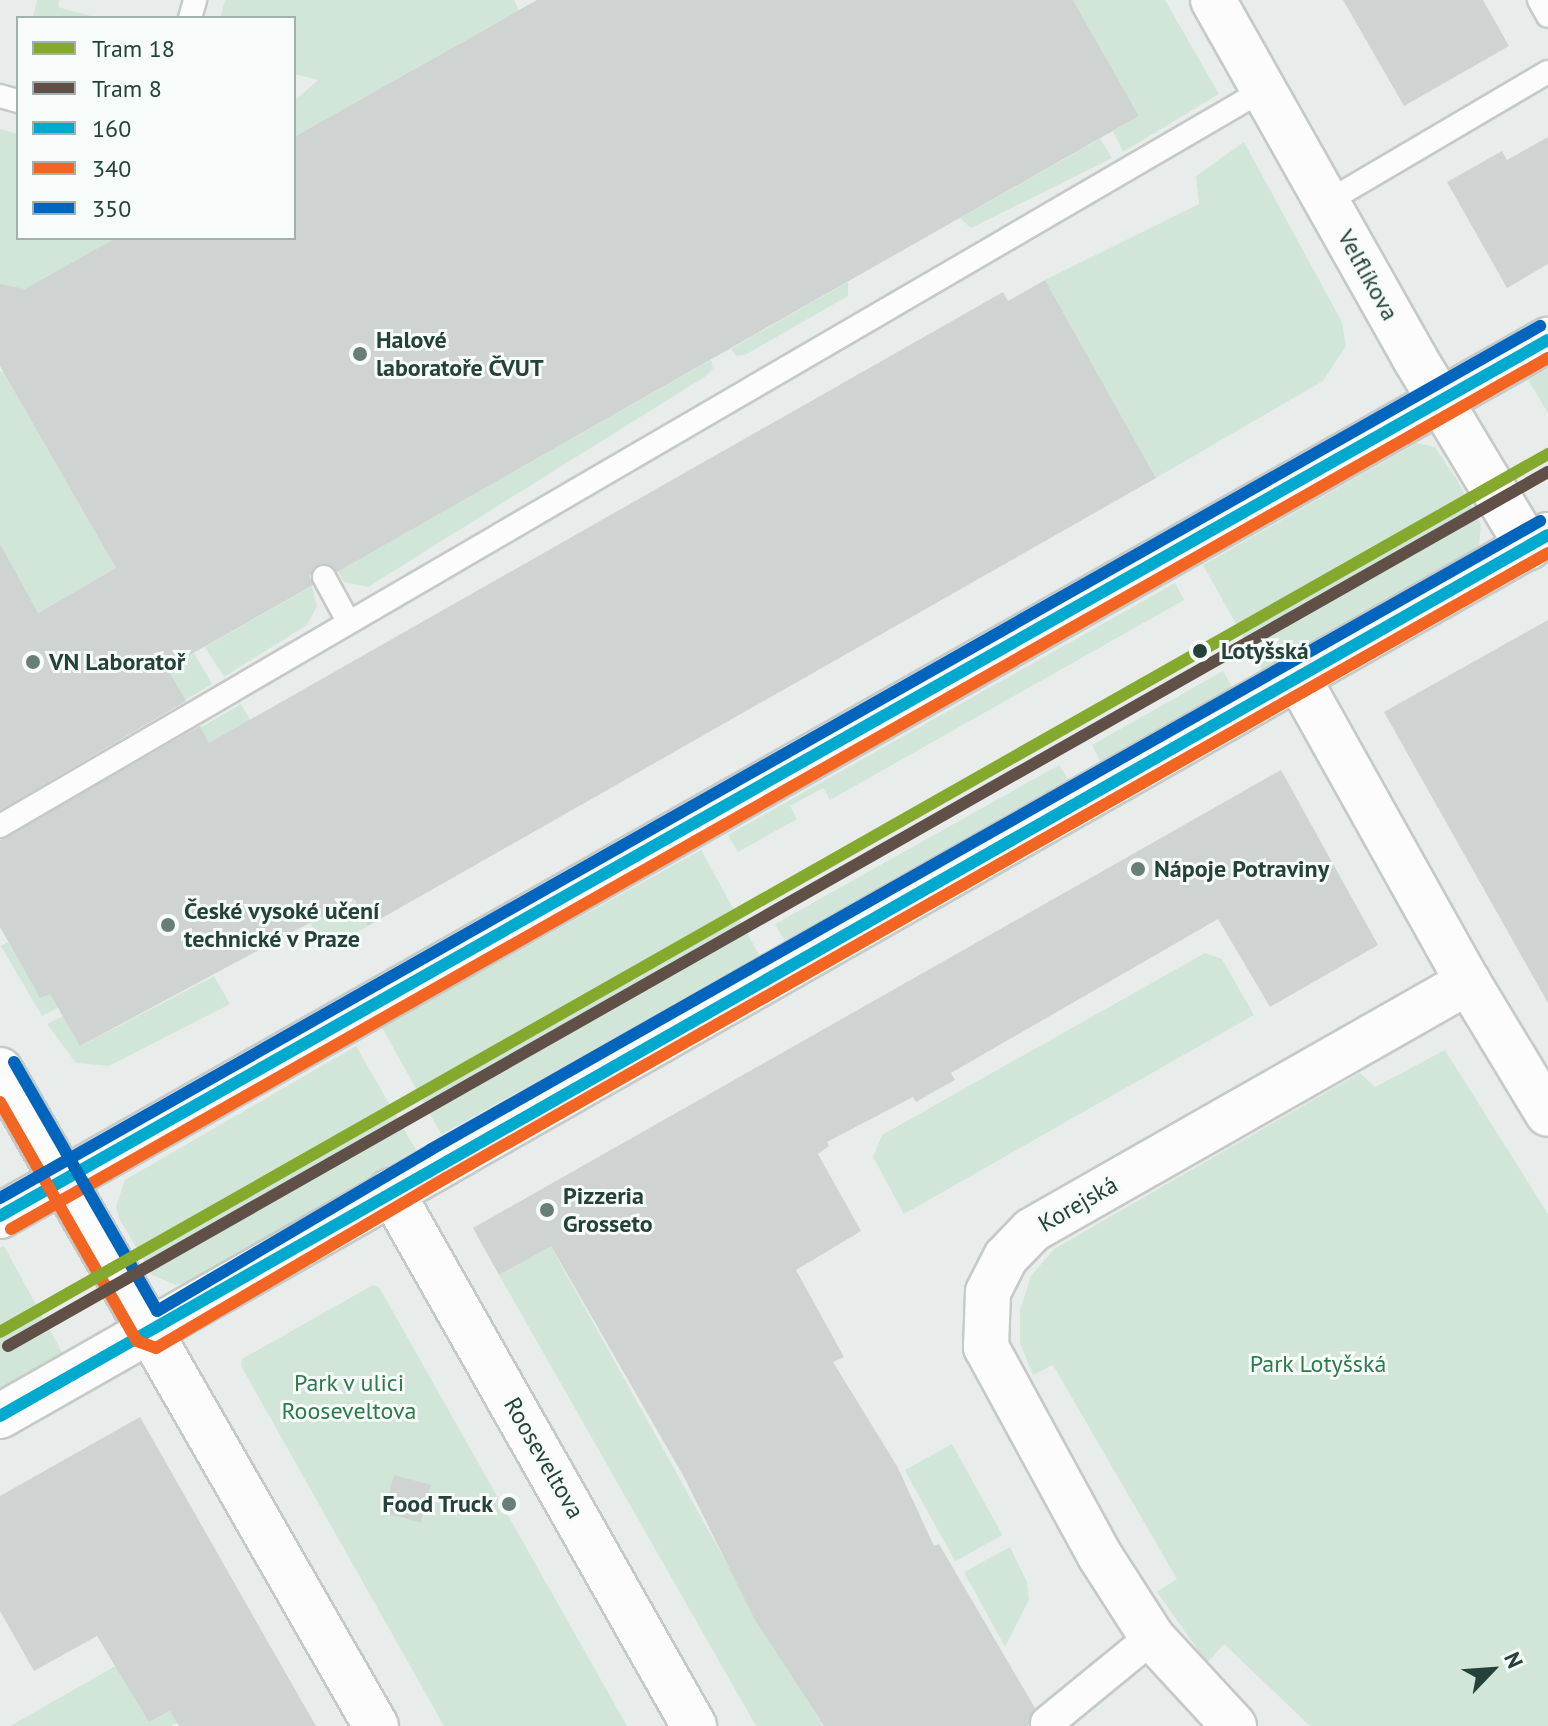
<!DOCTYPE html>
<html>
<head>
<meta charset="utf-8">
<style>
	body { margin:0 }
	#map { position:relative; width:1548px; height:1726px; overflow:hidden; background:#e8edeb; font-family:"PT Sans",sans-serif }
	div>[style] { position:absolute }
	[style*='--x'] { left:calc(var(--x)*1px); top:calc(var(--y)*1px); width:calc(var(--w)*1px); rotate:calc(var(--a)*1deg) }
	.green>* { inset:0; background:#d1e6d8; transform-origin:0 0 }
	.building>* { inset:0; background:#cfd4d2; transform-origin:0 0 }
	.roads { filter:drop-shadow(2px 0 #c5cac8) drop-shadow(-2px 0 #c5cac8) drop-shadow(0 2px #c5cac8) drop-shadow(0 -2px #c5cac8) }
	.service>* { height:22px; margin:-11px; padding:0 11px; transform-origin:11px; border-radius:11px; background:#fcfcfc }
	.pedestrian>* { height:32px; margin:-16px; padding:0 16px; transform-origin:16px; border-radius:16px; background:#fcfcfc }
	.minor>* { height:44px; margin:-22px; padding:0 22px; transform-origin:22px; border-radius:22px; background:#fcfcfc }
	.secondary>* { height:44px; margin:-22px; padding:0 22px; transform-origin:22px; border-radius:22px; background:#fcfcfc }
	.bus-1>* { height:12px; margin:-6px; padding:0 6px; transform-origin:6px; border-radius:6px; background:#00a9ce }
	.bus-2>* { height:12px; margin:-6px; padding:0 6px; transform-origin:6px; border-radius:6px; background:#f26522 }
	.bus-3>* { height:12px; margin:-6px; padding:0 6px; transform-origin:6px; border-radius:6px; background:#0065bd }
	.tram-1>* { height:12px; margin:-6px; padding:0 6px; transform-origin:6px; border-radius:6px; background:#85a92c }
	.tram-2>* { height:12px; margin:-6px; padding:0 6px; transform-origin:6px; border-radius:6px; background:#605047 }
	.dots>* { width:22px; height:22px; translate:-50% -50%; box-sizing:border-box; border:4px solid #f7fbf9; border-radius:50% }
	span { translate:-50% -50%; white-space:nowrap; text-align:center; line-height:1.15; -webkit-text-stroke:6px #f7fbf9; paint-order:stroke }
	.street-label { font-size:24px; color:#24423a }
	.poi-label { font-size:24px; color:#24423a; font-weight:700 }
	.left { translate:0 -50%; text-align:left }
	.right { translate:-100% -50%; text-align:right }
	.stop-label { font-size:24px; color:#24423a; font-weight:700 }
	.park-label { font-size:24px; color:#2d7a4b }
	.legend { position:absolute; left:16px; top:16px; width:280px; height:224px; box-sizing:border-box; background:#f7fbf9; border:2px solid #a3b1ad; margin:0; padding:10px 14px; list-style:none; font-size:24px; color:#24423a }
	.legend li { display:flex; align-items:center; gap:16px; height:40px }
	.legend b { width:40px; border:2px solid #a3b1ad }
	.north { position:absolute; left:1452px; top:1630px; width:80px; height:80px; -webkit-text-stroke:6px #f7fbf9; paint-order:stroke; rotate:65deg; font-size:22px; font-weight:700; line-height:32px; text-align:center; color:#24423a }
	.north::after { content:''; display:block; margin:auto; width:28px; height:36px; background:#24423a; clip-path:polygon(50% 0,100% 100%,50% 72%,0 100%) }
</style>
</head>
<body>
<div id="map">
	<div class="green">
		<i style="clip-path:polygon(37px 0,59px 0,58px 7px,98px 18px,33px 18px)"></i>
		<i style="clip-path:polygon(225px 0,514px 0,519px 10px,294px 137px,294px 101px,318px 80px,294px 74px,294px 18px,220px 18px)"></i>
		<i style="clip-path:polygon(1073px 0,1165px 0,1219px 94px,1123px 152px,1113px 131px,1139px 116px)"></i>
		<i style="clip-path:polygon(0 129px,18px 134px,18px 238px,116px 238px,30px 291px,0 284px)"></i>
		<i style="clip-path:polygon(1100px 139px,1112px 158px,971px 228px,960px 218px)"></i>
		<i style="clip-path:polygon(1244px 142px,1342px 322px,1346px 346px,1323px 381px,1156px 478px,1045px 280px,1199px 204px,1196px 176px)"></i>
		<i style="clip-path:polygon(848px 282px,848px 296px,745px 355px,736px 356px,731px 349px)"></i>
		<i style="clip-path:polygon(711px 360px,713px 369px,706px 376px,368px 587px,344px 582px,338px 571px)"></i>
		<i style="clip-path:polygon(1548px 369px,1548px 413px,1528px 380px)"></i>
		<i style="clip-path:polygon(0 371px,7px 373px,116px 568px,38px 613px,0 592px)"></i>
		<i style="clip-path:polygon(1417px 443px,1435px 447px,1457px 480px,1481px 524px,1479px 546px,1264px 674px,1203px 565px)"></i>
		<i style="clip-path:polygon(1175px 583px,1184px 600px,830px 800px,823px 788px,790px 806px,797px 819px,738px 852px,728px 835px)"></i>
		<i style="clip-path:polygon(312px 586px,317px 606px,307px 625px,224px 677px,205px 647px)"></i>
		<i style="clip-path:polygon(194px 653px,212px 684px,0 811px,0 802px,154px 676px)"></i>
		<i style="clip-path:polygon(1223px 671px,1233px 689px,786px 943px,775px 924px,1059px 765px,1068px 779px,1100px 761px,1092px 745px)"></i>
		<i style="left:241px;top:704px;width:80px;height:47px;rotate:60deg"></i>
		<i style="left:701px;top:850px;width:123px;height:365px;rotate:61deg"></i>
		<i style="clip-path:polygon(351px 895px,368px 926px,326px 950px,296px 898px)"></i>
		<i style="clip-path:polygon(8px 942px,37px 992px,51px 994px,58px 1008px,42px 1016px,1px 946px)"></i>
		<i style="clip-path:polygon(1205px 953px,1222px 959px,1254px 1015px,904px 1214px,873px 1157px,882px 1135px)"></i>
		<i style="clip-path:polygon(214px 976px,230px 1004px,109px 1066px,76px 1063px,47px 1024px,63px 1016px,81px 1046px)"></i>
		<i style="clip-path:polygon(356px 1046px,417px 1152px,193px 1280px,176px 1285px,152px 1275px,119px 1218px,116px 1206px,125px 1180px)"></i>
		<i style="clip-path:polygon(1445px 1050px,1548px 1214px,1548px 1726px,1310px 1726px,1224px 1644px,1207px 1663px,1157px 1592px,1177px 1579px,1053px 1365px,1033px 1375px,1020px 1343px,1020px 1309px,1031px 1276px,1054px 1249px,1360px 1073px,1375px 1087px)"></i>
		<i style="clip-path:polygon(550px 1245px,731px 1571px,823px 1726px,756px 1726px,499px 1275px)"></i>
		<i style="clip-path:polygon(4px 1246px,64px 1356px,0 1391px,0 1248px)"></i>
		<i style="clip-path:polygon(373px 1285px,379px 1287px,627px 1726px,444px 1726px,241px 1366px,242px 1359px)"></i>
		<i style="left:952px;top:1444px;width:104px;height:54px;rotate:61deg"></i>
		<i style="clip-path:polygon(1010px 1547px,1027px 1582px,1029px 1600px,1005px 1647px,964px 1572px)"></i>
		<i style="clip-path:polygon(126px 1660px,149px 1722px,176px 1708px,197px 1712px,171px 1726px,10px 1726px)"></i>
	</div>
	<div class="building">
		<i style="clip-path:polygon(537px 0,1073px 0,1139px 116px,337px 572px,331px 565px,317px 565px,310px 576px,313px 585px,167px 668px,186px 701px,0 810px,0 544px,38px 613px,116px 568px,0 366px,0 284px,25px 289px,116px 238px,294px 238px,294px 137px)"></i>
		<i style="clip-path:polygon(1343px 0,1483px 0,1509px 46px,1404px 106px)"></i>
		<i style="clip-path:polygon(1548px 137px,1548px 264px,1507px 288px,1447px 182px,1502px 151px,1507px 160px)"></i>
		<i style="clip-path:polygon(1045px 280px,1156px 478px,368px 926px,354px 899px,80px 1046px,50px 994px,40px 998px,0 927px,0 840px,200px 726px,209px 743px,1003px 292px,1008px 301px)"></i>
		<i style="clip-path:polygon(1548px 620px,1548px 1003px,1384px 712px)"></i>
		<i style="clip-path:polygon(1281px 770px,1378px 945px,1270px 1007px,1218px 919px,951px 1073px,955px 1080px,935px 1091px,916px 1102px,913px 1097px,827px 1142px,829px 1146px,818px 1154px,861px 1231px,796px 1270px,844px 1357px,833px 1362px,897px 1466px,934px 1546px,939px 1544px,1035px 1708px,1028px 1726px,824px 1726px,754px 1618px,684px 1477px,551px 1246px,499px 1275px,473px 1228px)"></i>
		<i style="clip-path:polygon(140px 1417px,281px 1665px,316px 1726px,179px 1726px,170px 1711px,149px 1722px,97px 1636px,34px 1671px,0 1611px,0 1496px)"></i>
		<i style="left:394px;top:1475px;width:38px;height:39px;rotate:15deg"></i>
	</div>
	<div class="roads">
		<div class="service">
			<i style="--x:1539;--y:0;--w:18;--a:61"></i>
			<i style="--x:190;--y:18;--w:19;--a:-74"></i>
			<i style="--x:0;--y:96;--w:19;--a:16"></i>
			<i style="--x:1327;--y:202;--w:256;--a:-30.5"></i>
			<i style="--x:324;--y:577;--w:50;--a:61.4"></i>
			<i style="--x:0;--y:826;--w:1462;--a:-30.23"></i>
		</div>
		<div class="pedestrian">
			<i style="--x:1047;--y:1723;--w:136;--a:-39.3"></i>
		</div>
		<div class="minor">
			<i style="--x:1213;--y:0;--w:410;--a:60.6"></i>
			<i style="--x:1414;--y:357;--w:222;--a:59"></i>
			<i style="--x:1298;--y:678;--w:348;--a:60.8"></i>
			<i style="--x:1468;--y:982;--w:154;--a:58.8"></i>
			<i style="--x:0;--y:1070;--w:756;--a:60.18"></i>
			<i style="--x:391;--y:1191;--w:615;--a:60.47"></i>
			<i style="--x:1234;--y:1726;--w:121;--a:-132.7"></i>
			<i style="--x:1152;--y:1637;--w:96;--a:-122.7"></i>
			<i style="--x:1100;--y:1556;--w:238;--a:-118.6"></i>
			<i style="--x:986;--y:1347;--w:55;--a:-87.9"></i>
			<i style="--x:988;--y:1292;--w:39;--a:-63"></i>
			<i style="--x:1006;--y:1257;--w:37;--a:-46"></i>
			<i style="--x:1032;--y:1230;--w:502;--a:-29.63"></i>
		</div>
		<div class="secondary">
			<i style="--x:0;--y:1216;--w:1779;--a:-29.51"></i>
			<i style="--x:0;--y:1416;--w:1781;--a:-29.65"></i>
		</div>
	</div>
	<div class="bus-1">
		<i style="--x:0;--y:1216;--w:1779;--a:-29.51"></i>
		<i style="--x:0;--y:1416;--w:1781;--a:-29.65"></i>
	</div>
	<div class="bus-2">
		<i style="--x:0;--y:1102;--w:275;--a:60.2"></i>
		<i style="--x:137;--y:1341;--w:20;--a:20"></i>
		<i style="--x:156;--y:1348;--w:336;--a:-30.4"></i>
		<i style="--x:446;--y:1178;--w:1267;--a:-29.56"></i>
		<i style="--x:11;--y:1229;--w:1767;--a:-29.54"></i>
	</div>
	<div class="bus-3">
		<i style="--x:14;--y:1062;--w:287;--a:60.1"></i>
		<i style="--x:157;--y:1311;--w:317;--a:-30.5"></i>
		<i style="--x:430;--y:1150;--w:1276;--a:-29.54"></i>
		<i style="--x:0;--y:1198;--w:1770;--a:-29.52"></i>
	</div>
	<div class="tram-1">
		<i style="--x:0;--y:1332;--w:1780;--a:-29.56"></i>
	</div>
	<div class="tram-2">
		<i style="--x:8;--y:1346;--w:1771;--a:-29.58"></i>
	</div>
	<div class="dots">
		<i style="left:360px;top:354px;background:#697e78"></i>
		<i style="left:1200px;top:651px;background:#24423a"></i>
		<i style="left:33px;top:662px;background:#697e78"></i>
		<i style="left:1138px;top:869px;background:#697e78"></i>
		<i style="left:168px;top:925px;background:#697e78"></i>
		<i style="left:547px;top:1210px;background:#697e78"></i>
		<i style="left:509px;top:1504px;background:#697e78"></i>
	</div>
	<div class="street-label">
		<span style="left:1368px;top:275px;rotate:61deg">Velflíkova</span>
		<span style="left:1078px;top:1204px;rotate:-30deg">Korejská</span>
		<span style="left:544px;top:1458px;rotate:60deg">Rooseveltova</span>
	</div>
	<div class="poi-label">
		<span class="left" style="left:376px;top:354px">Halové<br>laboratoře ČVUT</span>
		<span class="left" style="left:49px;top:662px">VN Laboratoř</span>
		<span class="left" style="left:1154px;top:869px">Nápoje Potraviny</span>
		<span class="left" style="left:184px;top:925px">České vysoké učení<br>technické v Praze</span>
		<span class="left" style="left:563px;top:1210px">Pizzeria<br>Grosseto</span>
		<span class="right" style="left:493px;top:1504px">Food Truck</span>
	</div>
	<div class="stop-label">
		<span class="left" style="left:1221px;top:651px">Lotyšská</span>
	</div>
	<div class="park-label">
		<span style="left:1318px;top:1364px">Park Lotyšská</span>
		<span style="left:349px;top:1397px">Park v ulici<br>Rooseveltova</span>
	</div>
	<ul class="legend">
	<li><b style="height:10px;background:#85a92c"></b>Tram 18</li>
	<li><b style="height:10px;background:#605047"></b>Tram 8</li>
	<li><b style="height:10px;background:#00a9ce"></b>160</li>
	<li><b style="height:10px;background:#f26522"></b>340</li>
	<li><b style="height:10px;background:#0065bd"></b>350</li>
	</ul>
	<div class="north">N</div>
</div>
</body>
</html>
